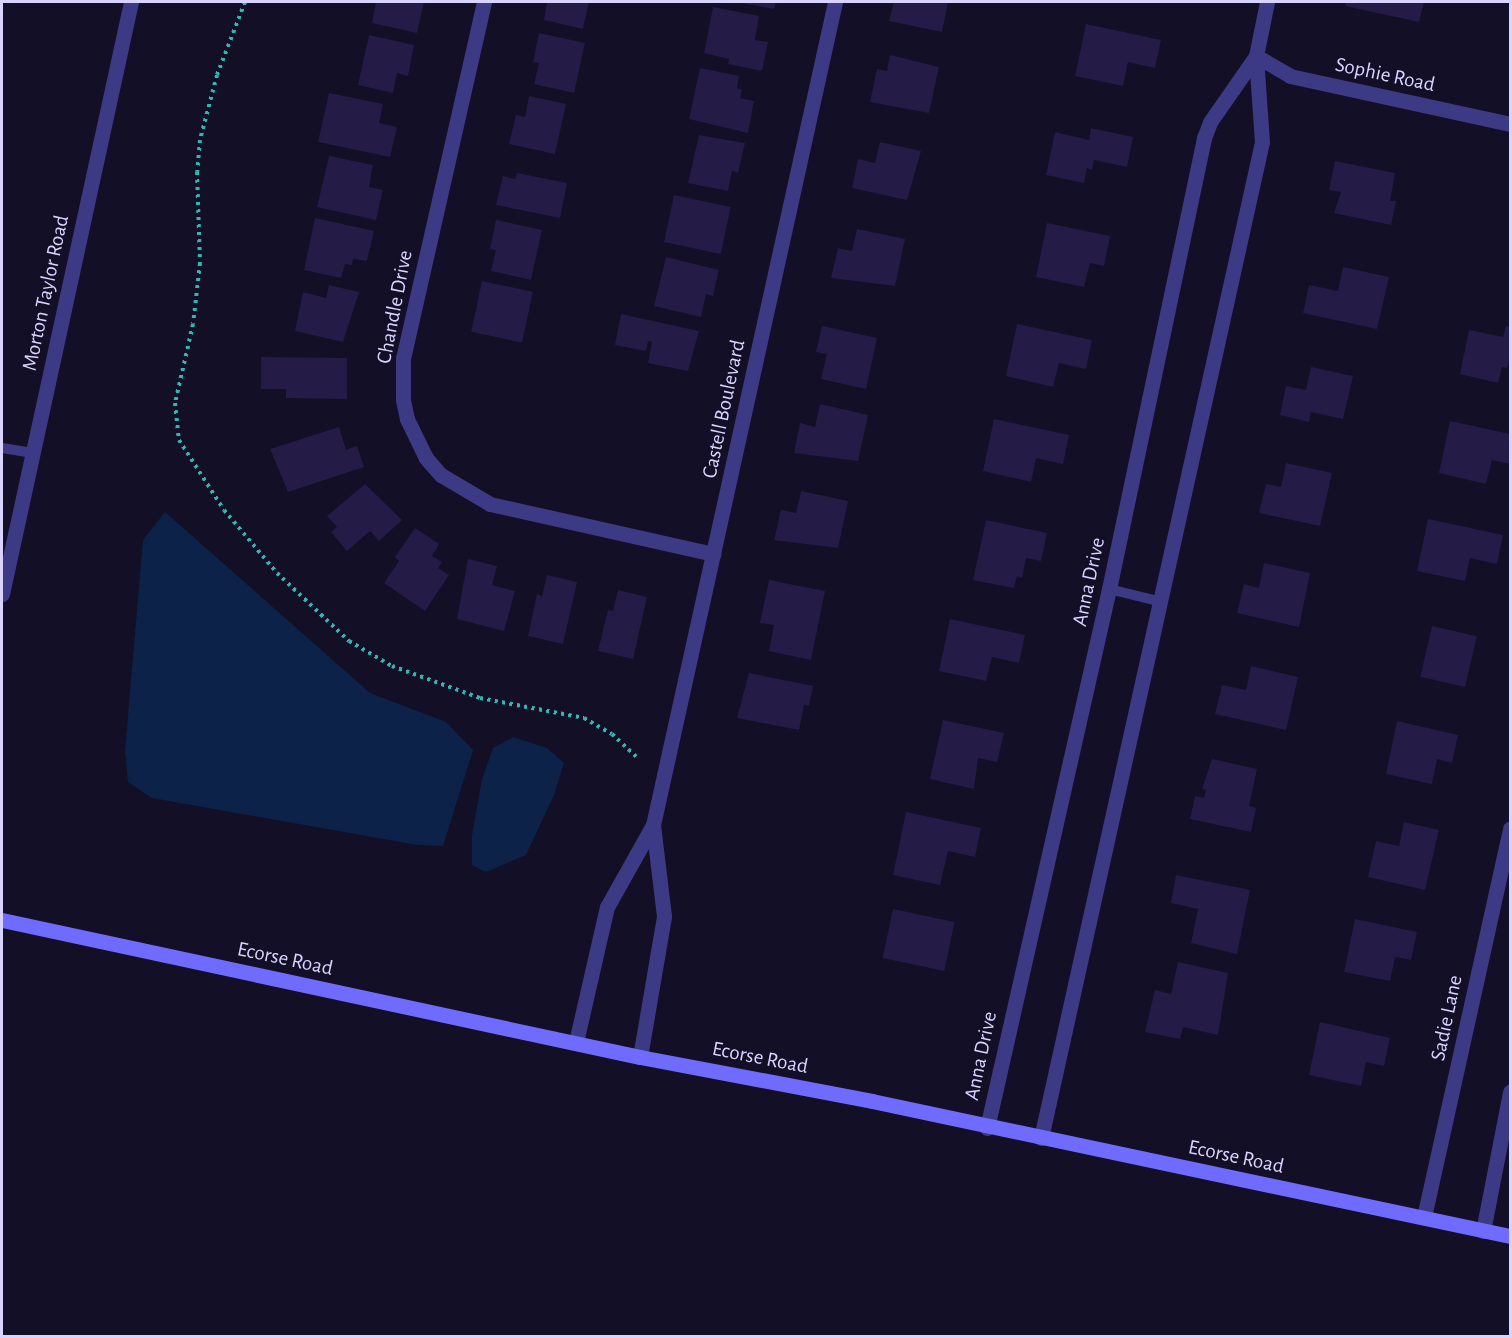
<!DOCTYPE html>
<html>
<head>
<meta charset="utf-8">
<style>
	body { margin:0 }
	#map { position:relative; width:1512px; height:1338px; overflow:hidden; background:#130f26; font-family:"Alegreya Sans",sans-serif }
	div>[style] { position:absolute }
	[style*='--x'] { left:calc(var(--x)*1px); top:calc(var(--y)*1px); width:calc(var(--w)*1px); rotate:calc(var(--a)*1deg) }
	.water>* { inset:0; background:#0c2248 }
	.building>* { inset:0; background:#241b47; transform-origin:0 0 }
	.path>* { height:4px; margin-top:-2px; transform-origin:0; background:repeating-linear-gradient(90deg,#2fb8b0 0 3px,transparent 0 7.5px) }
	.service>* { height:10px; margin:-5px; padding:0 5px; transform-origin:5px; border-radius:5px; background:#3d3a85 }
	.minor>* { height:15px; margin:-7.5px; padding:0 7.5px; transform-origin:7.5px; border-radius:7.5px; background:#3d3a85 }
	.secondary>* { height:15px; margin:-7.5px; padding:0 7.5px; transform-origin:7.5px; border-radius:7.5px; background:#6f6bff }
	span { translate:-50% -50%; white-space:nowrap; text-align:center; line-height:1.15; -webkit-text-stroke:4.5px #130f26; paint-order:stroke }
	.street-label { font-size:21px; color:#d9d4ff }
	.frame { position:absolute; inset:0; border:3px solid #d9d4ff; pointer-events:none }
</style>
</head>
<body>
<div id="map">
	<div class="water">
		<i style="clip-path:polygon(165px 512px,370px 693px,446px 722px,473px 750px,443px 846px,417px 845px,152px 798px,128px 782px,125px 751px,143px 540px)"></i>
		<i style="clip-path:polygon(513px 737px,547px 748px,564px 763px,554px 795px,526px 855px,486px 872px,472px 865px,472px 835px,482px 779px,493px 748px)"></i>
	</div>
	<div class="building">
		<i style="clip-path:polygon(376px 2px,424px 2px,417px 33px,372px 23px)"></i>
		<i style="clip-path:polygon(547px 2px,589px 2px,583px 29px,544px 20px)"></i>
		<i style="clip-path:polygon(894px 2px,948px 2px,942px 32px,889px 21px)"></i>
		<i style="clip-path:polygon(1346px 2px,1424px 2px,1419px 22px,1345px 6px)"></i>
		<i style="clip-path:polygon(742px 3px,742px 2px,776px 2px,774px 9px)"></i>
		<i style="clip-path:polygon(713px 7px,759px 16px,755px 40px,768px 42px,762px 71px,728px 64px,729px 59px,704px 53px)"></i>
		<i style="clip-path:polygon(1086px 24px,1161px 40px,1155px 68px,1128px 62px,1123px 86px,1075px 76px)"></i>
		<i style="clip-path:polygon(539px 33px,585px 43px,574px 93px,534px 84px,539px 63px,533px 62px)"></i>
		<i style="clip-path:polygon(369px 35px,414px 45px,408px 76px,397px 73px,393px 93px,358px 85px)"></i>
		<i style="clip-path:polygon(890px 55px,939px 67px,929px 113px,870px 102px,877px 69px,887px 71px)"></i>
		<i style="clip-path:polygon(700px 68px,739px 76px,737px 88px,742px 90px,740px 98px,754px 101px,748px 133px,689px 119px)"></i>
		<i style="clip-path:polygon(329px 93px,383px 104px,379px 123px,397px 127px,390px 157px,318px 142px)"></i>
		<i style="clip-path:polygon(529px 96px,566px 104px,555px 154px,509px 144px,516px 115px,525px 117px)"></i>
		<i style="clip-path:polygon(1091px 128px,1133px 137px,1127px 167px,1094px 160px,1092px 170px,1087px 168px,1084px 183px,1046px 175px,1055px 132px,1089px 140px)"></i>
		<i style="clip-path:polygon(699px 135px,745px 143px,738px 173px,732px 171px,728px 191px,688px 183px)"></i>
		<i style="clip-path:polygon(880px 142px,921px 151px,907px 200px,852px 188px,858px 159px,875px 163px)"></i>
		<i style="clip-path:polygon(329px 156px,373px 165px,369px 187px,383px 190px,376px 220px,317px 207px)"></i>
		<i style="clip-path:polygon(1335px 161px,1395px 173px,1390px 201px,1396px 201px,1391px 225px,1334px 213px,1341px 192px,1329px 190px)"></i>
		<i style="clip-path:polygon(517px 173px,567px 183px,560px 218px,496px 205px,503px 176px,515px 179px)"></i>
		<i style="left:674px;top:195px;width:58px;height:48px;rotate:12deg"></i>
		<i style="clip-path:polygon(315px 218px,374px 231px,367px 261px,353px 259px,352px 265px,345px 264px,341px 278px,304px 270px)"></i>
		<i style="clip-path:polygon(496px 220px,542px 230px,531px 280px,491px 271px,496px 250px,490px 249px)"></i>
		<i style="clip-path:polygon(1047px 223px,1110px 236px,1104px 266px,1090px 263px,1084px 287px,1036px 277px)"></i>
		<i style="clip-path:polygon(857px 229px,905px 239px,895px 286px,831px 278px,838px 248px,852px 251px)"></i>
		<i style="clip-path:polygon(666px 257px,719px 270px,713px 296px,706px 294px,701px 317px,654px 306px)"></i>
		<i style="clip-path:polygon(1343px 267px,1389px 277px,1377px 329px,1303px 313px,1309px 285px,1338px 291px)"></i>
		<i style="left:482px;top:281px;width:52px;height:52px;rotate:12deg"></i>
		<i style="clip-path:polygon(329px 285px,359px 292px,343px 342px,295px 331px,303px 292px,326px 298px)"></i>
		<i style="clip-path:polygon(621px 314px,699px 331px,688px 371px,648px 363px,652px 342px,648px 341px,646px 351px,615px 345px)"></i>
		<i style="clip-path:polygon(1017px 324px,1092px 340px,1086px 369px,1059px 363px,1053px 387px,1006px 376px)"></i>
		<i style="clip-path:polygon(822px 326px,877px 338px,866px 389px,821px 379px,827px 354px,816px 352px)"></i>
		<i style="clip-path:polygon(1506px 326px,1510px 327px,1510px 357px,1507px 368px,1502px 367px,1498px 383px,1460px 374px,1469px 330px,1503px 337px)"></i>
		<i style="clip-path:polygon(261px 357px,347px 358px,347px 399px,286px 398px,286px 389px,261px 389px)"></i>
		<i style="clip-path:polygon(1311px 367px,1353px 376px,1343px 419px,1311px 412px,1309px 422px,1280px 415px,1286px 386px,1306px 390px)"></i>
		<i style="clip-path:polygon(820px 404px,868px 415px,858px 461px,794px 453px,800px 423px,815px 427px)"></i>
		<i style="clip-path:polygon(994px 419px,1069px 435px,1063px 464px,1036px 458px,1031px 482px,983px 471px)"></i>
		<i style="clip-path:polygon(1450px 421px,1510px 434px,1510px 464px,1492px 460px,1486px 484px,1439px 473px)"></i>
		<i style="clip-path:polygon(339px 427px,346px 450px,357px 446px,364px 467px,288px 492px,270px 449px)"></i>
		<i style="clip-path:polygon(1286px 463px,1332px 473px,1320px 526px,1259px 513px,1266px 484px,1281px 487px)"></i>
		<i style="clip-path:polygon(365px 484px,402px 520px,379px 541px,370px 531px,347px 551px,331px 532px,337px 527px,327px 516px)"></i>
		<i style="clip-path:polygon(801px 491px,848px 501px,838px 548px,774px 540px,781px 510px,796px 513px)"></i>
		<i style="clip-path:polygon(1428px 519px,1503px 535px,1497px 564px,1470px 558px,1465px 581px,1417px 571px)"></i>
		<i style="clip-path:polygon(986px 520px,1047px 533px,1041px 561px,1026px 558px,1022px 578px,1017px 576px,1014px 588px,973px 580px)"></i>
		<i style="clip-path:polygon(415px 528px,439px 544px,432px 556px,442px 562px,438px 568px,449px 575px,425px 611px,384px 583px,399px 561px,395px 557px)"></i>
		<i style="clip-path:polygon(468px 559px,497px 566px,492px 585px,515px 591px,504px 631px,457px 619px)"></i>
		<i style="clip-path:polygon(1264px 563px,1310px 573px,1299px 627px,1237px 613px,1244px 584px,1259px 588px)"></i>
		<i style="clip-path:polygon(547px 575px,577px 582px,563px 644px,528px 636px,537px 594px,542px 596px)"></i>
		<i style="clip-path:polygon(769px 580px,825px 591px,811px 660px,769px 651px,774px 625px,760px 623px)"></i>
		<i style="clip-path:polygon(618px 590px,647px 597px,633px 659px,598px 651px,608px 610px,613px 611px)"></i>
		<i style="clip-path:polygon(950px 619px,1025px 635px,1019px 663px,992px 657px,986px 681px,939px 671px)"></i>
		<i style="left:1432px;top:626px;width:46px;height:52px;rotate:13deg"></i>
		<i style="clip-path:polygon(1251px 666px,1298px 677px,1286px 730px,1215px 714px,1222px 685px,1246px 690px)"></i>
		<i style="clip-path:polygon(749px 673px,813px 686px,809px 706px,804px 705px,799px 730px,737px 718px)"></i>
		<i style="clip-path:polygon(943px 720px,1004px 733px,997px 762px,978px 758px,974px 789px,930px 779px)"></i>
		<i style="clip-path:polygon(1397px 721px,1458px 735px,1452px 763px,1437px 759px,1432px 784px,1386px 774px)"></i>
		<i style="clip-path:polygon(1212px 759px,1257px 769px,1249px 806px,1256px 808px,1251px 832px,1190px 819px,1195px 796px,1204px 798px,1206px 790px,1202px 789px)"></i>
		<i style="clip-path:polygon(906px 812px,981px 828px,975px 857px,948px 851px,940px 885px,893px 875px)"></i>
		<i style="clip-path:polygon(1404px 822px,1439px 830px,1425px 890px,1368px 877px,1376px 841px,1399px 846px)"></i>
		<i style="clip-path:polygon(1176px 875px,1250px 890px,1237px 954px,1191px 943px,1198px 909px,1171px 903px)"></i>
		<i style="left:893px;top:909px;width:63px;height:50px;rotate:12deg"></i>
		<i style="clip-path:polygon(1355px 919px,1417px 932px,1411px 960px,1395px 957px,1390px 981px,1344px 972px)"></i>
		<i style="clip-path:polygon(1178px 962px,1228px 973px,1218px 1035px,1183px 1027px,1180px 1039px,1145px 1032px,1155px 990px,1171px 994px)"></i>
		<i style="clip-path:polygon(1320px 1022px,1390px 1038px,1384px 1066px,1366px 1062px,1361px 1086px,1309px 1075px)"></i>
	</div>
	<div class="path">
		<i style="--x:245;--y:2;--w:78;--a:111"></i>
		<i style="--x:217;--y:75;--w:67;--a:104.7"></i>
		<i style="--x:200;--y:140;--w:32;--a:95"></i>
		<i style="--x:197;--y:172;--w:91;--a:88.1"></i>
		<i style="--x:200;--y:263;--w:61;--a:96.5"></i>
		<i style="--x:193;--y:324;--w:81;--a:102.8"></i>
		<i style="--x:175;--y:403;--w:37;--a:84"></i>
		<i style="--x:179;--y:440;--w:83;--a:57.3"></i>
		<i style="--x:224;--y:510;--w:82;--a:49.9"></i>
		<i style="--x:277;--y:573;--w:99;--a:43.4"></i>
		<i style="--x:349;--y:641;--w:50;--a:30.2"></i>
		<i style="--x:392;--y:666;--w:94;--a:20"></i>
		<i style="--x:480;--y:698;--w:106;--a:10.9"></i>
		<i style="--x:584;--y:718;--w:32;--a:30"></i>
		<i style="--x:612;--y:734;--w:35;--a:43"></i>
	</div>
	<div class="service">
		<i style="--x:2;--y:448;--w:30;--a:9"></i>
		<i style="--x:1109;--y:589;--w:55;--a:13.8"></i>
	</div>
	<div class="minor">
		<i style="--x:484;--y:2;--w:365;--a:102.8"></i>
		<i style="--x:403;--y:358;--w:42;--a:90"></i>
		<i style="--x:403;--y:400;--w:19;--a:78"></i>
		<i style="--x:407;--y:419;--w:43;--a:64"></i>
		<i style="--x:426;--y:458;--w:23;--a:49"></i>
		<i style="--x:441;--y:475;--w:57;--a:30.6"></i>
		<i style="--x:490;--y:504;--w:229;--a:12.6"></i>
		<i style="--x:1256;--y:56;--w:39;--a:30"></i>
		<i style="--x:1290;--y:76;--w:225;--a:12.3"></i>
		<i style="--x:2;--y:594;--w:606;--a:-77.71"></i>
		<i style="--x:576;--y:1042;--w:139;--a:-77.1"></i>
		<i style="--x:607;--y:907;--w:94;--a:-60.7"></i>
		<i style="--x:653;--y:825;--w:843;--a:-77.53"></i>
		<i style="--x:640;--y:1057;--w:143;--a:-80.3"></i>
		<i style="--x:664;--y:916;--w:92;--a:-96.9"></i>
		<i style="--x:987;--y:1128;--w:553;--a:-77.25"></i>
		<i style="--x:1109;--y:589;--w:461;--a:-78.1"></i>
		<i style="--x:1204;--y:138;--w:17;--a:-69"></i>
		<i style="--x:1210;--y:122;--w:80;--a:-55.1"></i>
		<i style="--x:1041;--y:1138;--w:1020;--a:-77.49"></i>
		<i style="--x:1262;--y:142;--w:86;--a:-94"></i>
		<i style="--x:1256;--y:56;--w:55;--a:-78.5"></i>
		<i style="--x:1424;--y:1217;--w:398;--a:-77.5"></i>
		<i style="--x:1483;--y:1231;--w:142;--a:-79"></i>
	</div>
	<div class="secondary">
		<i style="--x:2;--y:920;--w:653;--a:12.12"></i>
		<i style="--x:640;--y:1057;--w:236;--a:10.7"></i>
		<i style="--x:872;--y:1101;--w:652;--a:11.95"></i>
	</div>
	<div class="street-label">
		<span style="left:1385px;top:75px;rotate:12deg">Sophie Road</span>
		<span style="left:46px;top:293px;rotate:-78deg">Morton Taylor Road</span>
		<span style="left:395px;top:307px;rotate:-79deg">Chandle Drive</span>
		<span style="left:724px;top:409px;rotate:-78deg">Castell Boulevard</span>
		<span style="left:1089px;top:582px;rotate:-78deg">Anna Drive</span>
		<span style="left:285px;top:959px;rotate:12deg">Ecorse Road</span>
		<span style="left:1447px;top:1018px;rotate:-78deg">Sadie Lane</span>
		<span style="left:981px;top:1056px;rotate:-78deg">Anna Drive</span>
		<span style="left:760px;top:1058px;rotate:11deg">Ecorse Road</span>
		<span style="left:1236px;top:1157px;rotate:12deg">Ecorse Road</span>
	</div>
	<div class="frame"></div>
</div>
</body>
</html>
